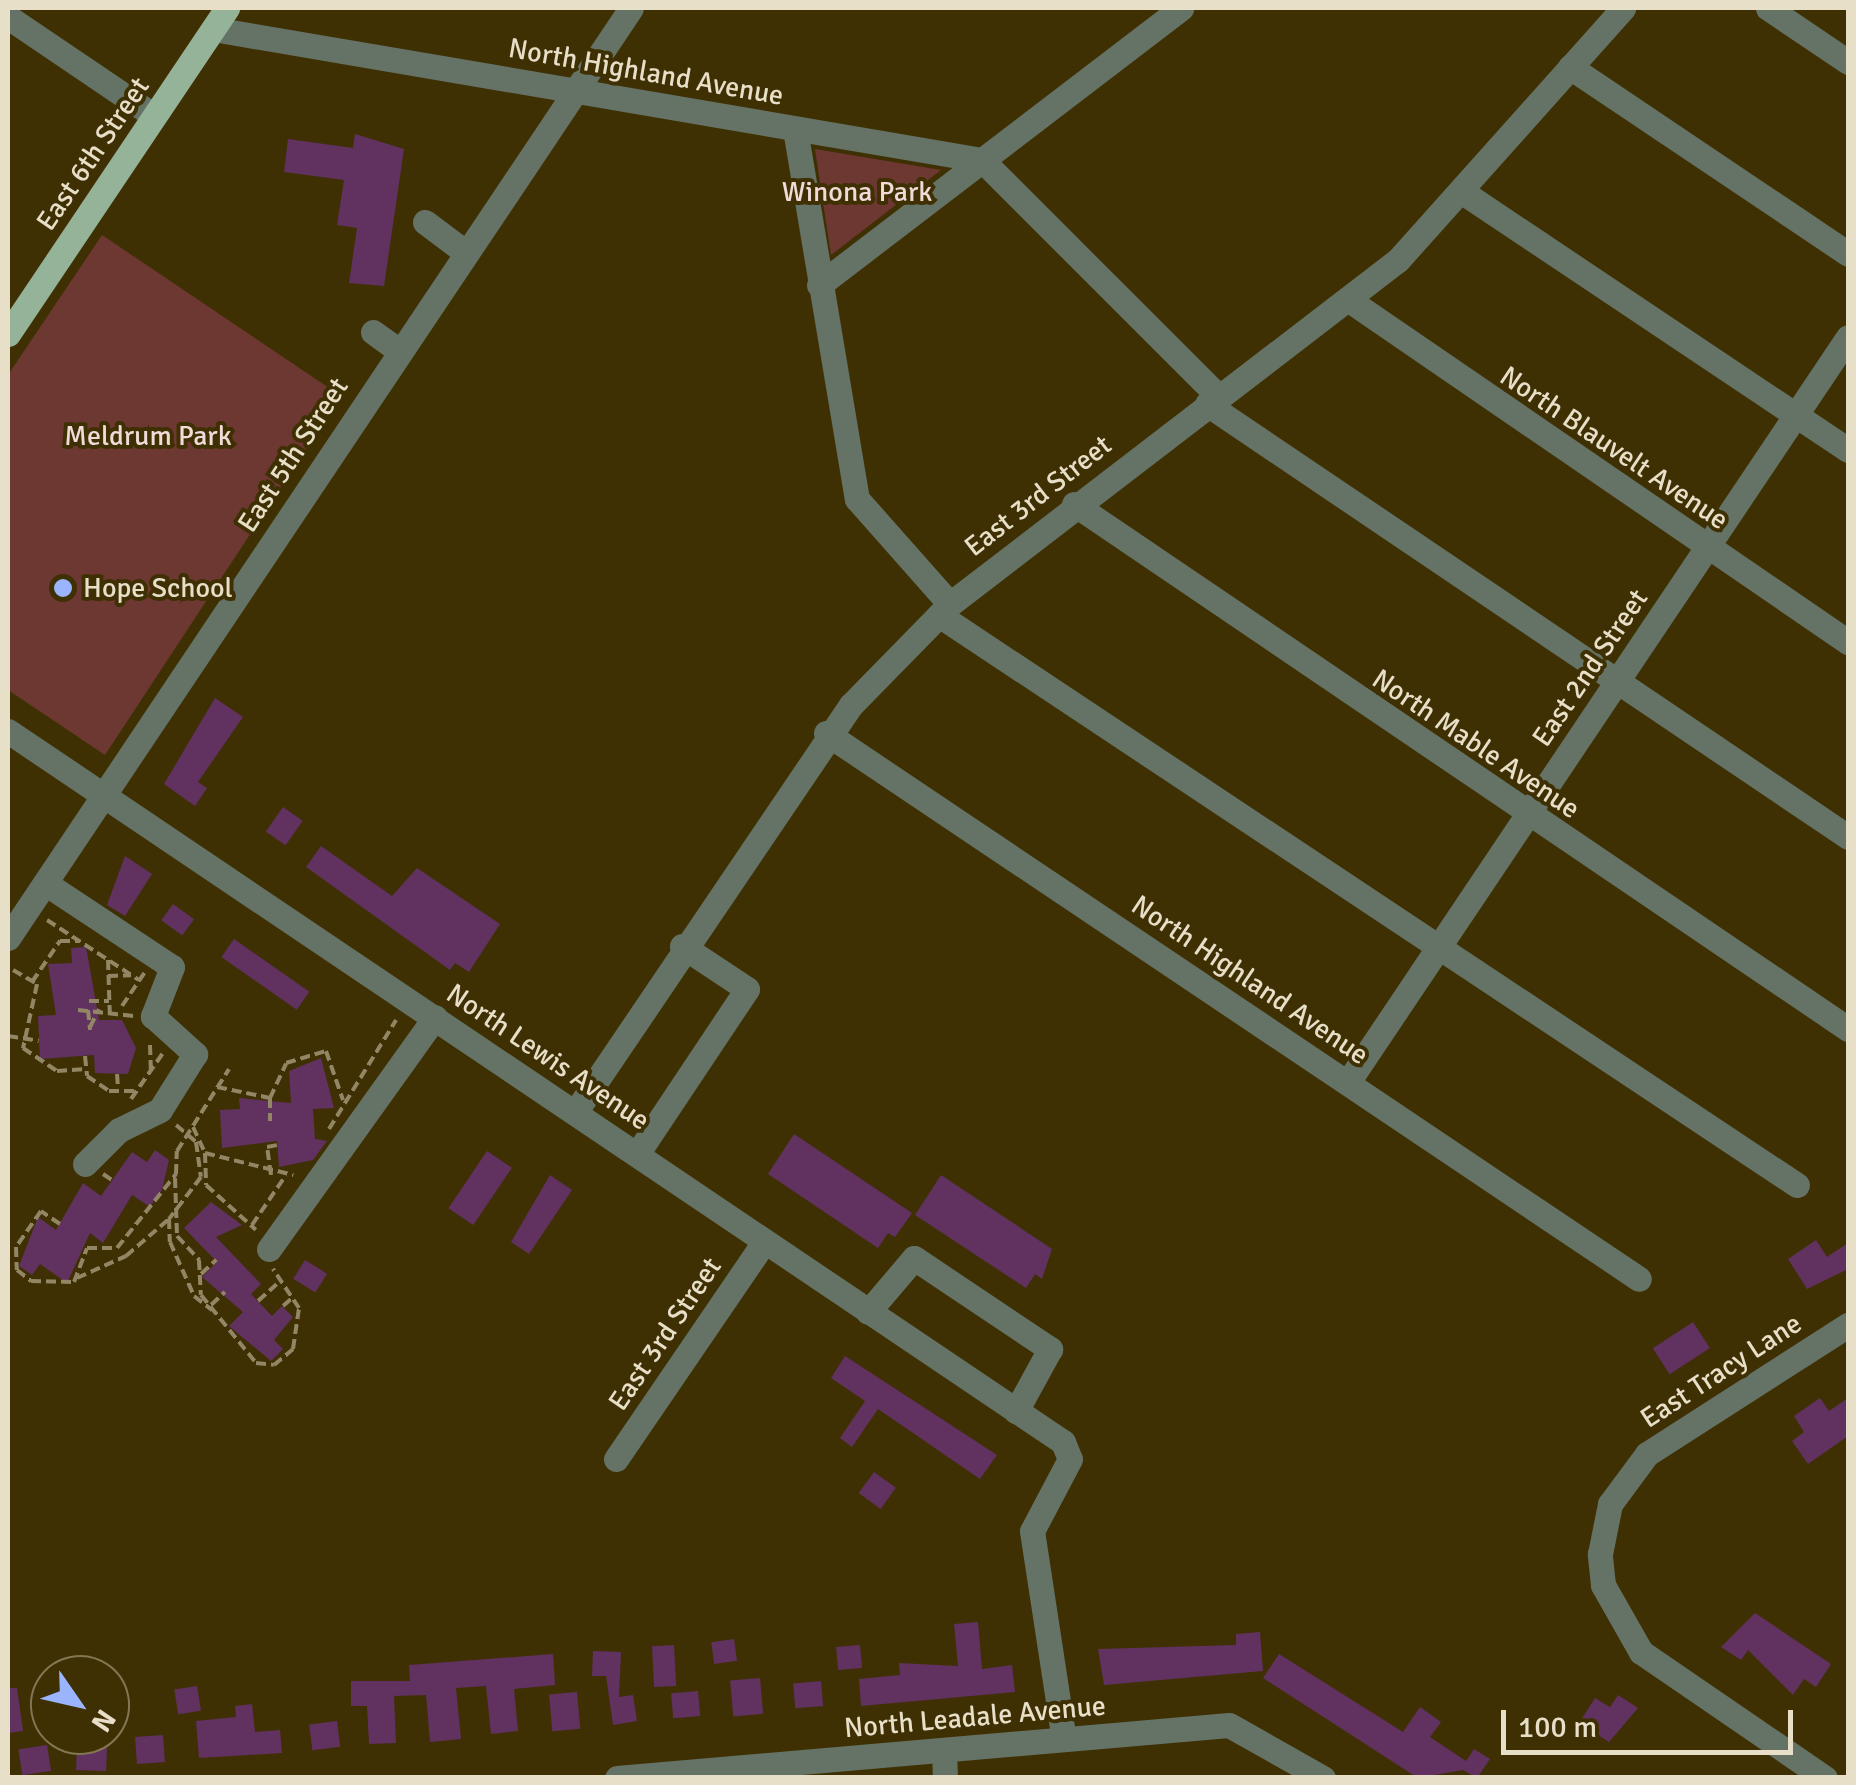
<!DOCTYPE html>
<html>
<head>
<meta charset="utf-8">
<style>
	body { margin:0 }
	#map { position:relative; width:1856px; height:1785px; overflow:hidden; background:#3f3004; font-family:Signika,sans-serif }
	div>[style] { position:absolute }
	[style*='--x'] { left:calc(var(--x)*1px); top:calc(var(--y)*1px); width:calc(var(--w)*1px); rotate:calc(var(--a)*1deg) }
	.green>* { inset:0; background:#6d3831 }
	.building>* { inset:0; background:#613160; transform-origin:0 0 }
	.path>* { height:4px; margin-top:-2px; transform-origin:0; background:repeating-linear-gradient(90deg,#928665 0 10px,transparent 0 15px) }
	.minor>* { height:25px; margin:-12.5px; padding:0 12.5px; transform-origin:12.5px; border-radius:12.5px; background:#647365 }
	.major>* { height:25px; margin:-12.5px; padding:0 12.5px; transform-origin:12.5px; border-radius:12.5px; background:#94b398 }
	.dots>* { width:28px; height:28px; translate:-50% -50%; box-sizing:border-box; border:5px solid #3f3004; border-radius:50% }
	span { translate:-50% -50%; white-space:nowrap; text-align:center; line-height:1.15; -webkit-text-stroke:8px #3f3004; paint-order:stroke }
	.street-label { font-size:28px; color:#e8dfc9 }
	.park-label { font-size:28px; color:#f1dad7 }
	.poi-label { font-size:28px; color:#e8dfc9 }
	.left { translate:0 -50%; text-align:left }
	.frame { position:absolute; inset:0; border:10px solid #e8dfc9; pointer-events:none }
	.north { position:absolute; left:30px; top:1655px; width:100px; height:100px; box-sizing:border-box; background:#3f3004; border:2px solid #837653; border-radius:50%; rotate:124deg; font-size:28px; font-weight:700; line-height:40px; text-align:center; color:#e8dfc9 }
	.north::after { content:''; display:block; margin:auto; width:35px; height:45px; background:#9ab5fd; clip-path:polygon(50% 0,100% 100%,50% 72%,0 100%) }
	.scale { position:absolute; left:1501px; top:1710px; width:292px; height:45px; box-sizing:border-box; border:5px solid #e8dfc9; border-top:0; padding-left:12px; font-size:30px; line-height:35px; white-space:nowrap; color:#e8dfc9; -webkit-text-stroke:8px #3f3004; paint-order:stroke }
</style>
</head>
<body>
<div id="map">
	<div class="green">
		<i style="clip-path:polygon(815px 149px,941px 170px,831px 255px)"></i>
		<i style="clip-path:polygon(102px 235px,341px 396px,105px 755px,8px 690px,8px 375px)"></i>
	</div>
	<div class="building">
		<i style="clip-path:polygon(355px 134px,404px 149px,384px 286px,349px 283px,357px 228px,337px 225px,344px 180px,284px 172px,288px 139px,353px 148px)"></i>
		<i style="clip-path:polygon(215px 698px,243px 717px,198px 782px,207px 788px,195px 806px,164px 784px)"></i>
		<i style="left:283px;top:807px;width:24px;height:30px;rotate:35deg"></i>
		<i style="clip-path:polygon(321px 846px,392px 896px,417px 868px,500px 924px,469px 972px,455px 963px,450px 970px,306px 867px)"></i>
		<i style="clip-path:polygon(125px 856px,152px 874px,125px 916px,107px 905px)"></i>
		<i style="left:173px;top:904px;width:26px;height:20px;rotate:36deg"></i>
		<i style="left:234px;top:939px;width:92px;height:22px;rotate:35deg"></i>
		<i style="clip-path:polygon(86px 947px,99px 1020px,122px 1020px,136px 1048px,128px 1074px,95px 1073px,94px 1055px,40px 1059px,38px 1016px,56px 1015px,48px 964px,72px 963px,71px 948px)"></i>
		<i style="clip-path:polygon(321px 1058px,334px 1108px,313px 1109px,315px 1139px,327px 1141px,313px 1160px,279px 1167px,277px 1141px,222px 1148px,220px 1110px,240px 1109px,239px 1098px,291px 1103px,289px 1071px)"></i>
		<i style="clip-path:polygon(794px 1134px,912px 1213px,895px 1237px,888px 1233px,878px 1248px,768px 1174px)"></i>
		<i style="clip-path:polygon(155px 1150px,169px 1160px,162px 1190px,150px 1207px,132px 1195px,103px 1243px,90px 1233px,67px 1283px,40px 1264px,32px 1275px,19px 1266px,38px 1217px,56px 1230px,83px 1183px,101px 1196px,132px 1152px,147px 1162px)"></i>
		<i style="left:487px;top:1151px;width:30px;height:69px;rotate:34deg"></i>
		<i style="clip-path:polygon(550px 1175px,572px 1190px,529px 1254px,511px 1242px)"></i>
		<i style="clip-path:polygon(941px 1175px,1052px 1249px,1042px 1279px,1035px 1274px,1026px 1288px,915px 1215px)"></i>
		<i style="clip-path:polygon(211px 1202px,242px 1225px,216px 1237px,261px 1284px,251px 1294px,272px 1316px,282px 1306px,293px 1317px,274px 1340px,283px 1349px,271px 1361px,229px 1326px,243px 1312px,202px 1277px,217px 1262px,184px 1228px)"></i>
		<i style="clip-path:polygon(1816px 1240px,1827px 1257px,1848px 1243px,1848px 1269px,1807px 1289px,1788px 1259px)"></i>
		<i style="left:305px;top:1260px;width:26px;height:22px;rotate:32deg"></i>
		<i style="left:1693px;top:1322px;width:31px;height:48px;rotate:57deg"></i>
		<i style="clip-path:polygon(845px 1356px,997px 1455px,980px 1479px,878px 1409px,852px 1447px,840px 1438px,865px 1401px,831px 1378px)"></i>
		<i style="clip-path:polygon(1820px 1398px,1829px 1411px,1848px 1398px,1848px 1436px,1808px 1464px,1792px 1441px,1804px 1432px,1794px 1416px)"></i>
		<i style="left:874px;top:1472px;width:27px;height:26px;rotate:36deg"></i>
		<i style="clip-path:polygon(1755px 1613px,1831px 1664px,1816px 1687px,1804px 1679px,1793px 1695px,1748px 1650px,1741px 1660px,1721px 1647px)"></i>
		<i style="clip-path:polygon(978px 1622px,982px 1669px,1012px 1665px,1015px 1692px,861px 1706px,859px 1679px,900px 1675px,899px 1663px,958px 1666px,954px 1624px)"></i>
		<i style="clip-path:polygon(1260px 1632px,1263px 1671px,1104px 1685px,1098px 1649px,1236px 1645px,1236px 1634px)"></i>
		<i style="left:734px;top:1639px;width:22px;height:23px;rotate:82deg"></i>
		<i style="left:674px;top:1645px;width:41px;height:22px;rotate:87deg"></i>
		<i style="left:860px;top:1645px;width:23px;height:24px;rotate:85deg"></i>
		<i style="clip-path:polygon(593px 1651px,621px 1652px,619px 1697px,633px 1695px,637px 1721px,613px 1725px,606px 1676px,592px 1676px)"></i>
		<i style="clip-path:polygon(553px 1654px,555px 1685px,514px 1689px,518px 1731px,491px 1734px,486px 1686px,456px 1688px,461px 1739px,430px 1742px,426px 1695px,394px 1696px,396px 1743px,369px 1744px,367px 1706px,351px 1706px,351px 1681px,410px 1681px,409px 1665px)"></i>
		<i style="clip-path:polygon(1279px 1654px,1403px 1732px,1420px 1707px,1441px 1722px,1430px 1737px,1466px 1761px,1474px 1749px,1490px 1759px,1477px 1778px,1463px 1770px,1418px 1778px,1263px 1678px)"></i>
		<i style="left:760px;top:1678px;width:36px;height:30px;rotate:85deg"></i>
		<i style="left:821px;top:1681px;width:25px;height:28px;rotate:85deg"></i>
		<i style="left:197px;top:1686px;width:25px;height:23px;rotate:81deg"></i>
		<i style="clip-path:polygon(8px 1688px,17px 1688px,23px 1731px,8px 1733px)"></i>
		<i style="left:698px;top:1691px;width:25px;height:27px;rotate:85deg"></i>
		<i style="left:577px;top:1692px;width:37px;height:28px;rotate:85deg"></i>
		<i style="clip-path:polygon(1618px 1695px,1638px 1708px,1609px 1742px,1579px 1723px,1595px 1698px,1610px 1707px)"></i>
		<i style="clip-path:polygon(252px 1704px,255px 1732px,280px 1730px,282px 1753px,199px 1758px,196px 1721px,236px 1717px,235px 1706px)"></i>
		<i style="left:337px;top:1721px;width:26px;height:28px;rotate:83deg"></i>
		<i style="left:163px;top:1735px;width:27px;height:28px;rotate:86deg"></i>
		<i style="left:47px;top:1745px;width:26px;height:29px;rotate:81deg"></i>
		<i style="left:77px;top:1745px;width:30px;height:25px;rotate:2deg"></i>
	</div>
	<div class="path">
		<i style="--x:47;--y:920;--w:110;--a:33.1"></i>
		<i style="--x:108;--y:960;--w:60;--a:88.1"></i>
		<i style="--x:13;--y:970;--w:28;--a:30"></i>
		<i style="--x:37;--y:984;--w:66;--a:102.3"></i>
		<i style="--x:23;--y:1048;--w:41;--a:34.1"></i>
		<i style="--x:57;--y:1071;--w:29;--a:-4"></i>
		<i style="--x:108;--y:976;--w:23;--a:-2"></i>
		<i style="--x:32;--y:982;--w:50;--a:-55.7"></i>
		<i style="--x:60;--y:941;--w:19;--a:0"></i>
		<i style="--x:89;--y:1001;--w:20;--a:0"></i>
		<i style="--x:122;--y:1006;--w:40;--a:-56"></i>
		<i style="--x:78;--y:1010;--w:56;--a:6.1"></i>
		<i style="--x:88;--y:1010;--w:20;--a:84"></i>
		<i style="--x:90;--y:1027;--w:20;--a:-63"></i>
		<i style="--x:8;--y:1036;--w:31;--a:9"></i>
		<i style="--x:150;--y:1045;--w:25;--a:88"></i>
		<i style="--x:85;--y:1056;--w:20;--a:84"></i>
		<i style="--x:87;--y:1076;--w:27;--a:34"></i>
		<i style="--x:109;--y:1091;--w:28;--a:0"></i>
		<i style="--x:117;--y:1074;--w:15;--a:86"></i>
		<i style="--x:217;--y:1087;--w:54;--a:11.7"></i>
		<i style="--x:270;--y:1098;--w:38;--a:-65"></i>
		<i style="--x:286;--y:1063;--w:42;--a:-16.7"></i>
		<i style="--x:326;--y:1051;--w:52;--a:70.9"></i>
		<i style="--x:270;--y:1098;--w:23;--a:90"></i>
		<i style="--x:131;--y:1099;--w:56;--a:-55.2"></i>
		<i style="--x:176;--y:1125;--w:26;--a:40"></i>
		<i style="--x:196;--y:1142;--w:35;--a:82"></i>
		<i style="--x:201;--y:1177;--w:53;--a:127.3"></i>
		<i style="--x:169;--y:1219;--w:23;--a:88"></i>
		<i style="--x:170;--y:1242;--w:59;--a:66"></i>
		<i style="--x:194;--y:1296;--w:23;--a:38"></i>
		<i style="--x:193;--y:1127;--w:29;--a:65"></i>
		<i style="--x:205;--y:1153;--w:91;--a:14"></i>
		<i style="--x:329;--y:1129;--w:128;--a:-58.4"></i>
		<i style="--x:205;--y:1153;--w:32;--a:88"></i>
		<i style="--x:206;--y:1185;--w:67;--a:42"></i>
		<i style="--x:103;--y:1174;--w:11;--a:34"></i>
		<i style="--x:271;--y:1175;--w:28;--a:-98"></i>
		<i style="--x:267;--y:1147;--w:10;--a:-11"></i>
		<i style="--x:175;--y:1178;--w:58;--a:88"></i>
		<i style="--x:177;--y:1236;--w:33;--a:47"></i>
		<i style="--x:199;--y:1260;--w:35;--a:87"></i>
		<i style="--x:201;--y:1295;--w:87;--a:51"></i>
		<i style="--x:256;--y:1363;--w:18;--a:6"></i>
		<i style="--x:274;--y:1365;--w:25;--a:-40"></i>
		<i style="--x:293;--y:1349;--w:41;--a:-81.7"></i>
		<i style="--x:299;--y:1308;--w:47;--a:-123.7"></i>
		<i style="--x:60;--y:1224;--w:23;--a:-146"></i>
		<i style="--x:41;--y:1211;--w:44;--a:124.8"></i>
		<i style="--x:16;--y:1247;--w:23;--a:88"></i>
		<i style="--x:17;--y:1270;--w:18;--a:38"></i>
		<i style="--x:31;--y:1281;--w:43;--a:1.3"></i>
		<i style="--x:74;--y:1282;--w:36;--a:-69"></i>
		<i style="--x:87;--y:1248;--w:30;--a:0"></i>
		<i style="--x:117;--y:1248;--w:95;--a:-51.4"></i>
		<i style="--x:176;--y:1174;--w:23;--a:-88"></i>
		<i style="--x:177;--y:1151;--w:97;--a:-57.6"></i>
		<i style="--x:252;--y:1225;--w:60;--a:-55.8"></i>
		<i style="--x:201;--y:1274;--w:21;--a:-43"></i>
		<i style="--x:77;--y:1278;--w:54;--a:-24.2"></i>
		<i style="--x:126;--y:1256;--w:57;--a:-40.7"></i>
		<i style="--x:258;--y:1301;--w:25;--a:-42"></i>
		<i style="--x:211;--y:1305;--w:19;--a:-43"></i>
		<i style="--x:283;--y:1306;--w:11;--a:-41"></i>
	</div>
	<div class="minor">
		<i style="--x:1768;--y:8;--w:97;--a:34"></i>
		<i style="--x:8;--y:17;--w:176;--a:34.1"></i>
		<i style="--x:213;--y:29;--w:780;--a:9.67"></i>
		<i style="--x:982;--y:160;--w:334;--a:45"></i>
		<i style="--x:1570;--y:67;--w:335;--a:33.9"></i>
		<i style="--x:795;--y:129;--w:375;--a:80.5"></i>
		<i style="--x:857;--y:499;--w:140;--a:48.5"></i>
		<i style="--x:1461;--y:191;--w:466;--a:33.8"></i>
		<i style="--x:425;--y:222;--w:50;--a:36.9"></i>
		<i style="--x:819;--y:285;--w:456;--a:-37.4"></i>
		<i style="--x:1349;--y:300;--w:605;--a:34.43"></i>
		<i style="--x:373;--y:332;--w:31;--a:36"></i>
		<i style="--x:1207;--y:404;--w:774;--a:34.04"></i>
		<i style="--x:1074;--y:504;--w:935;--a:34.15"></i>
		<i style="--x:939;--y:615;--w:1030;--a:33.6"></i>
		<i style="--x:8;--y:731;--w:1272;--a:33.98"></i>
		<i style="--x:1063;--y:1442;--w:18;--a:68"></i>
		<i style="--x:1070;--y:1459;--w:81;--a:117.8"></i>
		<i style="--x:1032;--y:1531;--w:210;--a:81.3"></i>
		<i style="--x:826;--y:733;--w:979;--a:33.88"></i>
		<i style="--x:45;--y:883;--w:152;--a:33.5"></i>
		<i style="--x:172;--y:967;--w:53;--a:111.2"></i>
		<i style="--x:153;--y:1016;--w:57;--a:42.1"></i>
		<i style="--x:195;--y:1054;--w:66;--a:122"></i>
		<i style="--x:160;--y:1110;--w:46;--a:154"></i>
		<i style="--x:119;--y:1130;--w:48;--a:135"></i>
		<i style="--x:8;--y:938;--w:1119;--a:-56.18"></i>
		<i style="--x:1348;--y:1082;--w:897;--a:-56.13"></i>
		<i style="--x:576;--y:1111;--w:490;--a:-55.9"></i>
		<i style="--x:851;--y:705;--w:141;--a:-45.6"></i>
		<i style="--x:950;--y:604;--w:565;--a:-37.52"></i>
		<i style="--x:1398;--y:260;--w:338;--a:-48.2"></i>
		<i style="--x:637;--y:1154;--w:198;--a:-56.3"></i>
		<i style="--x:747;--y:989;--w:78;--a:-146.5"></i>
		<i style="--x:269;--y:1249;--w:285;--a:-54.4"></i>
		<i style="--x:868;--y:1312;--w:71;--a:-49.6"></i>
		<i style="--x:914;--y:1258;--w:164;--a:33.8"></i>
		<i style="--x:1050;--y:1349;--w:71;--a:118.7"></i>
		<i style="--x:616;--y:1459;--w:263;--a:-55.7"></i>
		<i style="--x:944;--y:1750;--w:28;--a:88"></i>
		<i style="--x:617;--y:1778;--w:614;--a:-4.95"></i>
		<i style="--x:1229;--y:1725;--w:108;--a:29.4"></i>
		<i style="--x:1825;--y:1778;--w:223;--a:-145.6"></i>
		<i style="--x:1641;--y:1652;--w:77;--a:-119.6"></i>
		<i style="--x:1603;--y:1585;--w:31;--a:-96"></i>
		<i style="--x:1600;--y:1554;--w:51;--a:-78.7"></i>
		<i style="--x:1610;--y:1504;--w:62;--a:-53.5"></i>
		<i style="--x:1647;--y:1454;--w:239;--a:-32.7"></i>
	</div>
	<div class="major">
		<i style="--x:8;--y:334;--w:393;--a:-56.1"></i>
	</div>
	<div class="dots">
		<i style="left:63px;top:588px;background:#9ab5fd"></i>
	</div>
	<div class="street-label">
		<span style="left:646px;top:72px;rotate:10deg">North Highland Avenue</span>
		<span style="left:93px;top:154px;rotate:-56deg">East 6th Street</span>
		<span style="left:1614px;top:448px;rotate:34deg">North Blauvelt Avenue</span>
		<span style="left:293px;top:455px;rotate:-57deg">East 5th Street</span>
		<span style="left:1038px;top:496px;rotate:-38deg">East 3rd Street</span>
		<span style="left:1590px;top:668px;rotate:-56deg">East 2nd Street</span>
		<span style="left:1476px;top:744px;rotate:34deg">North Mable Avenue</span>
		<span style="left:1250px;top:980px;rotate:34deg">North Highland Avenue</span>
		<span style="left:548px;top:1057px;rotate:34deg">North Lewis Avenue</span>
		<span style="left:665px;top:1334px;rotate:-56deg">East 3rd Street</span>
		<span style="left:1721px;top:1371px;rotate:-33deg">East Tracy Lane</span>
		<span style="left:975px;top:1717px;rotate:-5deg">North Leadale Avenue</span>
	</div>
	<div class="park-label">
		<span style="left:857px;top:192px">Winona Park</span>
		<span style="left:148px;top:436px">Meldrum Park</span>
	</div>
	<div class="poi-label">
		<span class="left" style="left:83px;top:588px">Hope School</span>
	</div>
	<div class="frame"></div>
	<div class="north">N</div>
	<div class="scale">100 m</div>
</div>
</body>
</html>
